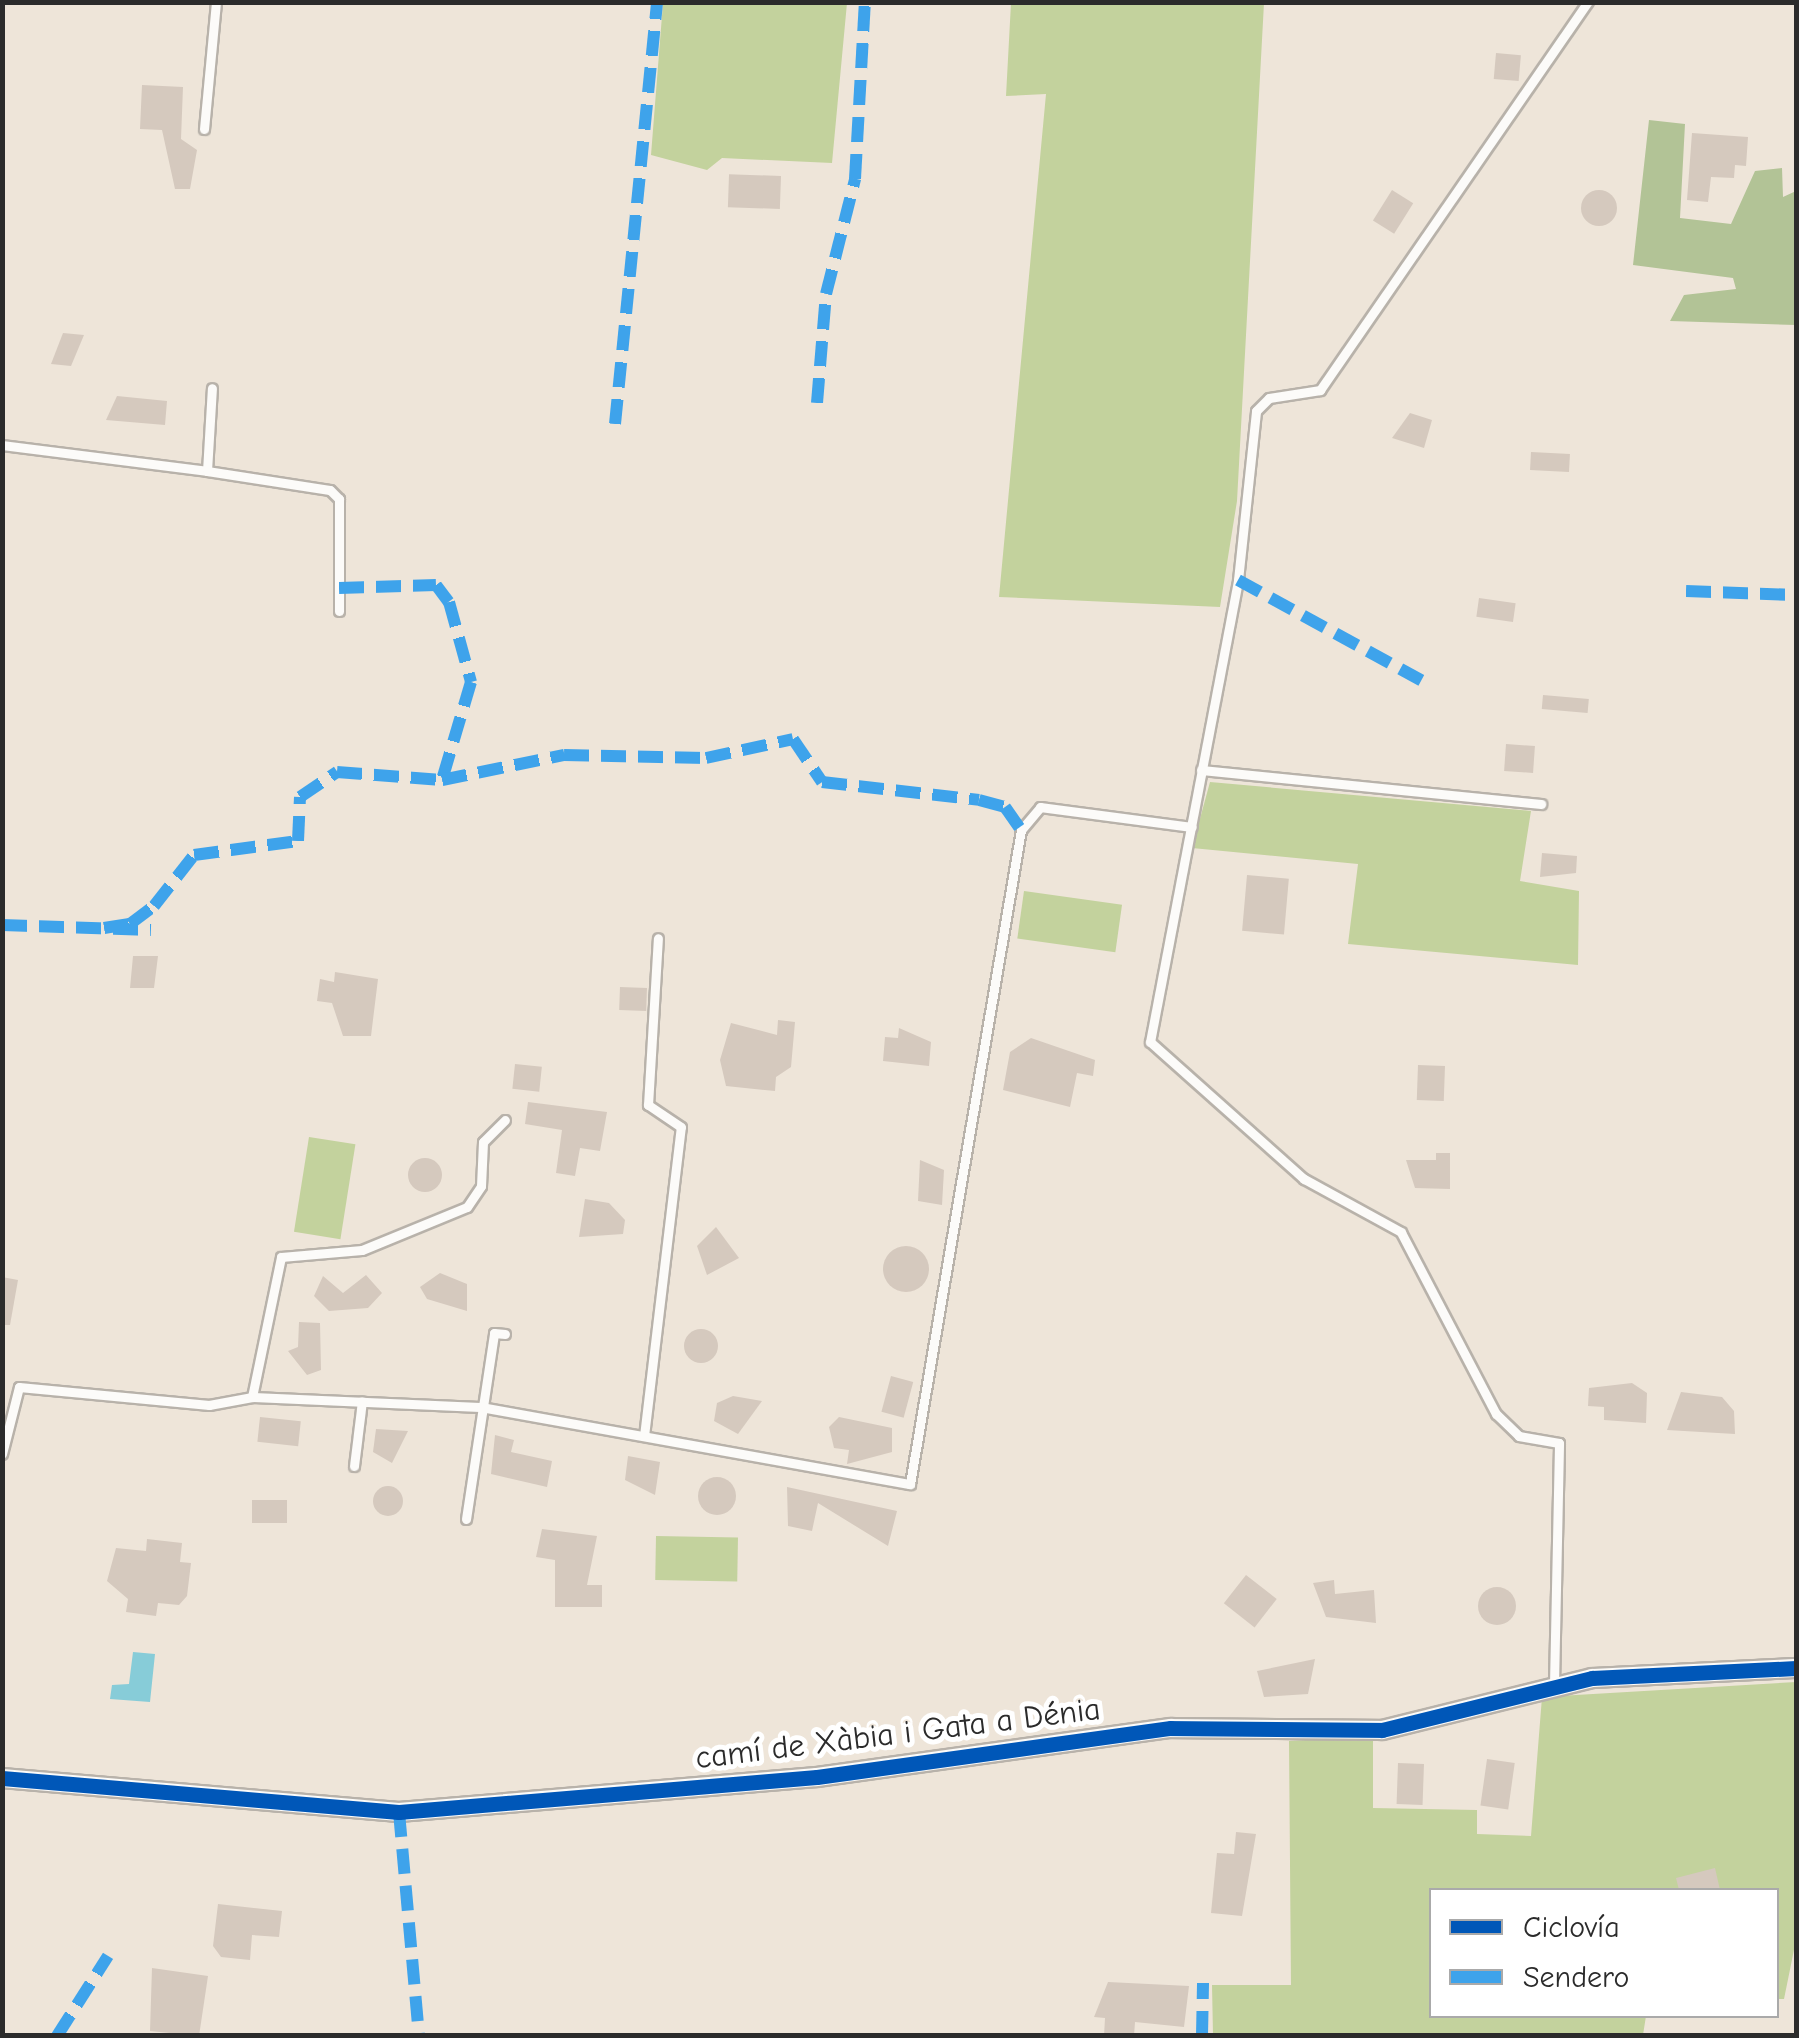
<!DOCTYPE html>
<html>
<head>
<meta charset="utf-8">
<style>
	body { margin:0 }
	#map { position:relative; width:1799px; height:2038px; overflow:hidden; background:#eee5d9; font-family:"Comic Neue",sans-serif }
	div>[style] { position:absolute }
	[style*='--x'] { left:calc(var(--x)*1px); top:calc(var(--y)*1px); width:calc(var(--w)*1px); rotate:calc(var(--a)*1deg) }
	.green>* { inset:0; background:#c3d29d; transform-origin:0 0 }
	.forest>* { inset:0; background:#b2c396 }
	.water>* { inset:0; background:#87ccd8 }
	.building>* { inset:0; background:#d5c9be; transform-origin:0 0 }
	.round { border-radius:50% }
	.roads { filter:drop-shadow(2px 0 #b8b2aa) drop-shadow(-2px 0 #b8b2aa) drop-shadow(0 2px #b8b2aa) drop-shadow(0 -2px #b8b2aa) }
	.service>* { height:9px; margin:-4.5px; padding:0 4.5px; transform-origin:4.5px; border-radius:4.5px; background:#fcfbf9 }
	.minor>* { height:18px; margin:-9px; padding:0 9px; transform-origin:9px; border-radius:9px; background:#fcfbf9 }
	.quiet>* { height:12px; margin-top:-6px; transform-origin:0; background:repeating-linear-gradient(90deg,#3ea3eb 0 25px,transparent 0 37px) }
	.cycleway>* { height:15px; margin:-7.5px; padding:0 7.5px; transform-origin:7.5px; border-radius:7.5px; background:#0057b8 }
	span { translate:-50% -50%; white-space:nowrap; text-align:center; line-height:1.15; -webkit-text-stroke:10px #fff; paint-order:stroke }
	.street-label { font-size:32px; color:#2b2b2b }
	.frame { position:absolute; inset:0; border:5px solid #2b2b2b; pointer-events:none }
	.legend { position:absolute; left:1429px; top:1888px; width:350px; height:130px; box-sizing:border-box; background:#fff; border:2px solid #aaa; margin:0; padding:12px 18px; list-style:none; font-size:30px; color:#2b2b2b }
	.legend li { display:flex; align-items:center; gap:20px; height:50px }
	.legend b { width:50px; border:2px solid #aaa }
</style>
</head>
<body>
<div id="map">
	<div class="green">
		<i style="clip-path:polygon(663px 3px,847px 3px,832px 163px,722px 158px,707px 170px,651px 155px)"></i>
		<i style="clip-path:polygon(1011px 3px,1264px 3px,1237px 501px,1220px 607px,999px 597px,1046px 94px,1006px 96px)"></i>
		<i style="clip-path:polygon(1210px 782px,1531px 811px,1520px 881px,1579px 891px,1578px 965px,1348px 944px,1358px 864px,1192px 848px)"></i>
		<i style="left:1024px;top:891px;width:99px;height:48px;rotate:8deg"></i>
		<i style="left:309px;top:1137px;width:47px;height:96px;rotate:9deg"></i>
		<i style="left:656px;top:1536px;width:82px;height:44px;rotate:1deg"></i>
		<i style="clip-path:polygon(1796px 1682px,1796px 1940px,1784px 1999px,1777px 1999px,1776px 1890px,1432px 1890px,1432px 2016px,1646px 2016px,1643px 2035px,1213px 2035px,1212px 1985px,1291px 1985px,1289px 1741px,1373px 1736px,1373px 1808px,1477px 1810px,1477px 1834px,1531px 1836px,1542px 1697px)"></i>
	</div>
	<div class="forest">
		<i style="clip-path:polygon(1649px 120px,1685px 124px,1680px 218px,1731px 224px,1755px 171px,1782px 168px,1783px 197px,1796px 191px,1796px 325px,1670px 321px,1684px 295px,1736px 289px,1733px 278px,1633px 265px)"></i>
	</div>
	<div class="water">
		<i style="clip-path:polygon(133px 1652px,155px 1654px,150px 1702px,110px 1699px,112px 1685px,129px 1684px)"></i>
	</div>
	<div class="building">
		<i style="left:1496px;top:53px;width:25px;height:26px;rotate:5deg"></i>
		<i style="clip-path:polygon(142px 85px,183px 87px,181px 139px,197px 150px,190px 189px,175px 189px,162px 130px,140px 129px)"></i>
		<i style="clip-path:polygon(1692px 133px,1748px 137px,1746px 166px,1735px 165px,1734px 178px,1711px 177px,1708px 202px,1687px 200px)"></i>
		<i style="left:781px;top:176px;width:33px;height:52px;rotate:92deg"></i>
		<i style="left:1392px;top:190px;width:25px;height:36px;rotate:32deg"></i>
		<i class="round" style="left:1581px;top:190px;width:36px;height:36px"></i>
		<i style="clip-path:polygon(63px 333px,84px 335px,71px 366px,51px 364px)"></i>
		<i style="clip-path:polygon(117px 396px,167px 401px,165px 425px,106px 420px)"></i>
		<i style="clip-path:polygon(1410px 413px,1432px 420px,1424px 448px,1392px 438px)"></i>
		<i style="left:1531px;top:452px;width:39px;height:18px;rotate:3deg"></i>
		<i style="left:1479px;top:598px;width:37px;height:19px;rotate:8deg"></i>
		<i style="left:1543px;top:695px;width:46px;height:14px;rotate:5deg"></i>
		<i style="left:1506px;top:744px;width:29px;height:27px;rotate:4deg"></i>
		<i style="clip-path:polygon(1542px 853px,1577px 856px,1576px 873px,1540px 877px)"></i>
		<i style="left:1247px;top:875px;width:42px;height:56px;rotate:5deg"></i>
		<i style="clip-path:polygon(133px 956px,158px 956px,154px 988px,130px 988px)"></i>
		<i style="clip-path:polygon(335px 972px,378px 979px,371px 1036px,343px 1036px,332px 1003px,317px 1001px,320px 979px,334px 982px)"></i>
		<i style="left:620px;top:987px;width:27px;height:23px;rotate:2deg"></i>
		<i style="clip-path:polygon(778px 1020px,795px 1022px,791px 1067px,776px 1077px,775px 1091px,726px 1086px,720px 1060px,731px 1023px,777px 1035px)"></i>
		<i style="clip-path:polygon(899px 1028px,931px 1042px,929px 1066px,883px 1061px,885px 1037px,898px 1038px)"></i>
		<i style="clip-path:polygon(1031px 1038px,1095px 1060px,1093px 1076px,1077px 1073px,1070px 1107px,1003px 1090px,1010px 1052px)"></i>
		<i style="left:515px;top:1064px;width:27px;height:25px;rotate:6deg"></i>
		<i style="left:1418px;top:1065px;width:27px;height:35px;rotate:2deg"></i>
		<i style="clip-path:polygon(528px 1102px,607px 1112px,600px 1151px,580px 1148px,575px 1176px,556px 1173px,562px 1130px,525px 1124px)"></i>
		<i style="clip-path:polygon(1436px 1153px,1450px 1153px,1450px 1189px,1415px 1188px,1406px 1160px,1436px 1160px)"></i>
		<i class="round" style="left:408px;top:1158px;width:34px;height:34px"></i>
		<i style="clip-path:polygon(920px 1160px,944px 1170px,942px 1205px,918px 1201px)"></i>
		<i style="clip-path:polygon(585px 1199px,609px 1203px,625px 1220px,623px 1234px,579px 1237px)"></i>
		<i style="clip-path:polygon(716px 1227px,739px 1258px,707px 1275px,697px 1246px)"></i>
		<i class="round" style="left:883px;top:1246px;width:46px;height:46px"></i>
		<i style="clip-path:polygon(440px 1273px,467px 1284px,467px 1311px,427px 1299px,420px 1287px)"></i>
		<i style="clip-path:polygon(366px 1275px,382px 1293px,368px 1308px,329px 1311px,314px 1296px,323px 1276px,343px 1293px)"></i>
		<i style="clip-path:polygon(2px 1277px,18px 1280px,10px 1325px,2px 1325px)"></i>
		<i style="clip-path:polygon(299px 1322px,320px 1323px,321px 1370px,307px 1375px,288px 1351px,298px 1347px)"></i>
		<i class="round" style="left:684px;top:1329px;width:34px;height:34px"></i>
		<i style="left:891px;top:1376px;width:23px;height:37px;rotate:15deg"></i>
		<i style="clip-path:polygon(1632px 1383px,1647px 1393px,1646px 1423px,1604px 1420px,1604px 1407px,1588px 1406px,1589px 1388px)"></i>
		<i style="clip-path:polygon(1681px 1392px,1722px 1397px,1734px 1411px,1735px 1434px,1667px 1430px)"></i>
		<i style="clip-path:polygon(733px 1396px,762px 1401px,738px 1434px,714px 1421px,717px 1403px)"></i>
		<i style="left:260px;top:1417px;width:41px;height:25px;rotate:6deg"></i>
		<i style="clip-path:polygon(839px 1417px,892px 1428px,892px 1452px,847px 1464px,849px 1450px,834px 1448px,829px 1427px)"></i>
		<i style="clip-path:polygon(376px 1429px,408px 1431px,392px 1463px,373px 1452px)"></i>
		<i style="clip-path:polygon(495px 1435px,514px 1440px,511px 1452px,552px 1461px,547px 1487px,491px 1474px)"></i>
		<i style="clip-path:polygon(628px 1456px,660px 1462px,655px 1495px,625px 1480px)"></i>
		<i class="round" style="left:698px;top:1477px;width:38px;height:38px"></i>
		<i class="round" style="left:373px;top:1486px;width:30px;height:30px"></i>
		<i style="clip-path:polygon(787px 1487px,897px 1511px,888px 1546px,818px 1503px,812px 1531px,788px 1526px)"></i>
		<i style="left:252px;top:1500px;width:35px;height:23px"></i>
		<i style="clip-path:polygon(542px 1529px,597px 1536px,587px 1585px,602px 1585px,602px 1607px,555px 1607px,555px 1560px,536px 1557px)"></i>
		<i style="clip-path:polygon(147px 1539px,182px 1543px,180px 1562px,191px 1563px,187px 1596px,179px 1605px,158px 1603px,156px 1616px,126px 1612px,128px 1599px,107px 1581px,116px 1548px,146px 1551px)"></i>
		<i style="left:1246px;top:1575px;width:39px;height:36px;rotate:38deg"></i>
		<i style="clip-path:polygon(1334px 1580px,1335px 1594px,1374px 1590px,1376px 1623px,1326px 1617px,1313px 1583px)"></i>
		<i class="round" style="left:1478px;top:1587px;width:38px;height:38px"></i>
		<i style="clip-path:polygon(1315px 1659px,1308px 1694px,1264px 1697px,1257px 1671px)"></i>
		<i style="left:1487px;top:1759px;width:28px;height:47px;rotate:8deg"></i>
		<i style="left:1398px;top:1763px;width:26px;height:41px;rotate:2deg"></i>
		<i style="clip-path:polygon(1236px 1832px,1256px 1834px,1242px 1916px,1211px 1913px,1217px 1853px,1234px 1854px)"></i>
		<i style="clip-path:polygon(1715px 1868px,1720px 1890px,1679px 1890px,1676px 1878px)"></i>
		<i style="clip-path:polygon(218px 1904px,282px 1911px,279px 1937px,252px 1935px,250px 1960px,221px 1957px,213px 1946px)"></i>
		<i style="clip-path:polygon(152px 1968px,208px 1976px,199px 2036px,150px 2031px)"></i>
		<i style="clip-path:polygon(1108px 1982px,1189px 1986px,1184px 2027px,1135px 2022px,1134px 2036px,1104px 2036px,1105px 2018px,1094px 2017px)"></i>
	</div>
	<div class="roads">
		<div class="service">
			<i style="--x:204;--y:129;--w:128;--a:-84.6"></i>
			<i style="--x:2;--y:445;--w:207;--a:7.2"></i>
			<i style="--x:207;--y:471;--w:83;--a:-86.6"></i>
			<i style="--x:207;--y:471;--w:124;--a:8.8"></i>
			<i style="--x:330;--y:490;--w:13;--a:45"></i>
			<i style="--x:339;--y:499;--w:112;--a:90"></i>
			<i style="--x:1201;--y:770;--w:342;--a:5.7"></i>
			<i style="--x:252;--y:1397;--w:143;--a:-78.3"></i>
			<i style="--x:281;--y:1257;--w:81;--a:-4.9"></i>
			<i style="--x:362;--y:1250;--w:113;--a:-22.3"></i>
			<i style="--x:467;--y:1207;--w:25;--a:-56"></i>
			<i style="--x:481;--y:1186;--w:44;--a:-87.4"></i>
			<i style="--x:483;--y:1142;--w:31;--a:-45"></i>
			<i style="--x:644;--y:1436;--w:311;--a:-83.2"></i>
			<i style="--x:681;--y:1127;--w:40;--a:-146"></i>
			<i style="--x:648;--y:1105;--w:167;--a:-86.6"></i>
			<i style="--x:2;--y:1454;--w:69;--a:-75.8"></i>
			<i style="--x:19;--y:1387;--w:191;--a:5.4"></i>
			<i style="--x:209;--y:1405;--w:44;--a:-10.5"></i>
			<i style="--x:252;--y:1397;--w:229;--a:2.5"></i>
			<i style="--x:481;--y:1407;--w:436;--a:10.2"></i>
			<i style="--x:910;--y:1484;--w:663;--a:-80.37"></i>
			<i style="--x:1021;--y:830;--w:30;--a:-50"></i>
			<i style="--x:1040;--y:807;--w:153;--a:7.5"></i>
			<i style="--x:354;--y:1466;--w:65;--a:-83"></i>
			<i style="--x:466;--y:1519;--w:188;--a:-81.4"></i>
			<i style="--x:494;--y:1333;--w:11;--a:5"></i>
			<i style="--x:1554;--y:1684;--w:241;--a:-88.8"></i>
			<i style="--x:1559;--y:1443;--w:41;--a:-170.1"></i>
			<i style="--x:1519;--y:1436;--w:32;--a:-136"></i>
			<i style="--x:1496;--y:1414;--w:205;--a:-117.6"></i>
			<i style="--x:1401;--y:1232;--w:111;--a:-151.3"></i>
			<i style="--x:1304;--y:1179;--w:206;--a:-138.3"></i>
			<i style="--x:1150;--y:1042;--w:470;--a:-79.2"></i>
			<i style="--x:1238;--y:580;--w:170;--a:-83.9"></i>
			<i style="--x:1256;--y:411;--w:18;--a:-45"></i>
			<i style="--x:1269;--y:398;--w:52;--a:-8.9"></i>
			<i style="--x:1320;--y:390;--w:472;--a:-55.4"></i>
		</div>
		<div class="minor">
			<i style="--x:2;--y:1778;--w:398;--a:4.9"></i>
			<i style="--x:399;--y:1812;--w:419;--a:-4.8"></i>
			<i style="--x:817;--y:1777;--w:357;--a:-7.9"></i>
			<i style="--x:1171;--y:1728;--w:211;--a:0.5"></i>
			<i style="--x:1382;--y:1730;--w:216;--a:-13.9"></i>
			<i style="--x:1592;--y:1678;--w:204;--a:-2.8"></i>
		</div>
	</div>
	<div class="quiet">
		<i style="--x:817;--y:403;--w:109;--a:-85.3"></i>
		<i style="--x:826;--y:294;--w:119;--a:-75.8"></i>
		<i style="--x:855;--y:179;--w:177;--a:-86.8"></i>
		<i style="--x:615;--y:424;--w:424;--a:-84.3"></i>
		<i style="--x:1238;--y:580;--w:209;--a:28.7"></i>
		<i style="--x:339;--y:588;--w:97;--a:-1.8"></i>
		<i style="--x:436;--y:585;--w:21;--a:53"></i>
		<i style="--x:449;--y:602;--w:83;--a:74.6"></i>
		<i style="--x:471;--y:682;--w:102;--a:106.5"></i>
		<i style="--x:1686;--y:591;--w:110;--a:2.1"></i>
		<i style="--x:2;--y:925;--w:149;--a:1.9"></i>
		<i style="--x:104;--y:928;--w:26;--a:-9"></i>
		<i style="--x:130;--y:924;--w:30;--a:-37"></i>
		<i style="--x:154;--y:906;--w:65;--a:-51.9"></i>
		<i style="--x:194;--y:855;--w:105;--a:-7.7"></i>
		<i style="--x:298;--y:841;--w:44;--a:-87.4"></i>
		<i style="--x:300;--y:797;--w:45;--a:-34"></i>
		<i style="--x:337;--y:772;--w:105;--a:4.4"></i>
		<i style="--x:442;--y:780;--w:125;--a:-11.6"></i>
		<i style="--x:564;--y:755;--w:142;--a:1.2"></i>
		<i style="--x:706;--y:758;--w:89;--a:-12.3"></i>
		<i style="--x:793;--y:739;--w:52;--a:56"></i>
		<i style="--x:822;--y:782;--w:158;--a:6.5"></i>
		<i style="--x:979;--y:800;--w:27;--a:15"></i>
		<i style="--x:1005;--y:807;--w:28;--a:55"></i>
		<i style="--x:399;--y:1812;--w:225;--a:84.9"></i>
		<i style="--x:57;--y:2036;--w:95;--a:-57.5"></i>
		<i style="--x:1202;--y:2036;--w:53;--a:-88.9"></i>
	</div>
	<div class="cycleway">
		<i style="--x:2;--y:1778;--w:398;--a:4.9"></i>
		<i style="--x:399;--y:1812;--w:419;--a:-4.8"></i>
		<i style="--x:817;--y:1777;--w:357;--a:-7.9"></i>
		<i style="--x:1171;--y:1728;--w:211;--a:0.5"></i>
		<i style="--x:1382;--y:1730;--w:216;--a:-13.9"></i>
		<i style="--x:1592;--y:1678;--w:204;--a:-2.8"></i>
	</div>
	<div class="street-label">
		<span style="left:898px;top:1734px;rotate:-7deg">camí de Xàbia i Gata a Dénia</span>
	</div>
	<div class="frame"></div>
	<ul class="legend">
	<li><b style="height:12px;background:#0057b8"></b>Ciclovía</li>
	<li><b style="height:12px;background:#3ea3eb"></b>Sendero</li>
	</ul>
</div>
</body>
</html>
